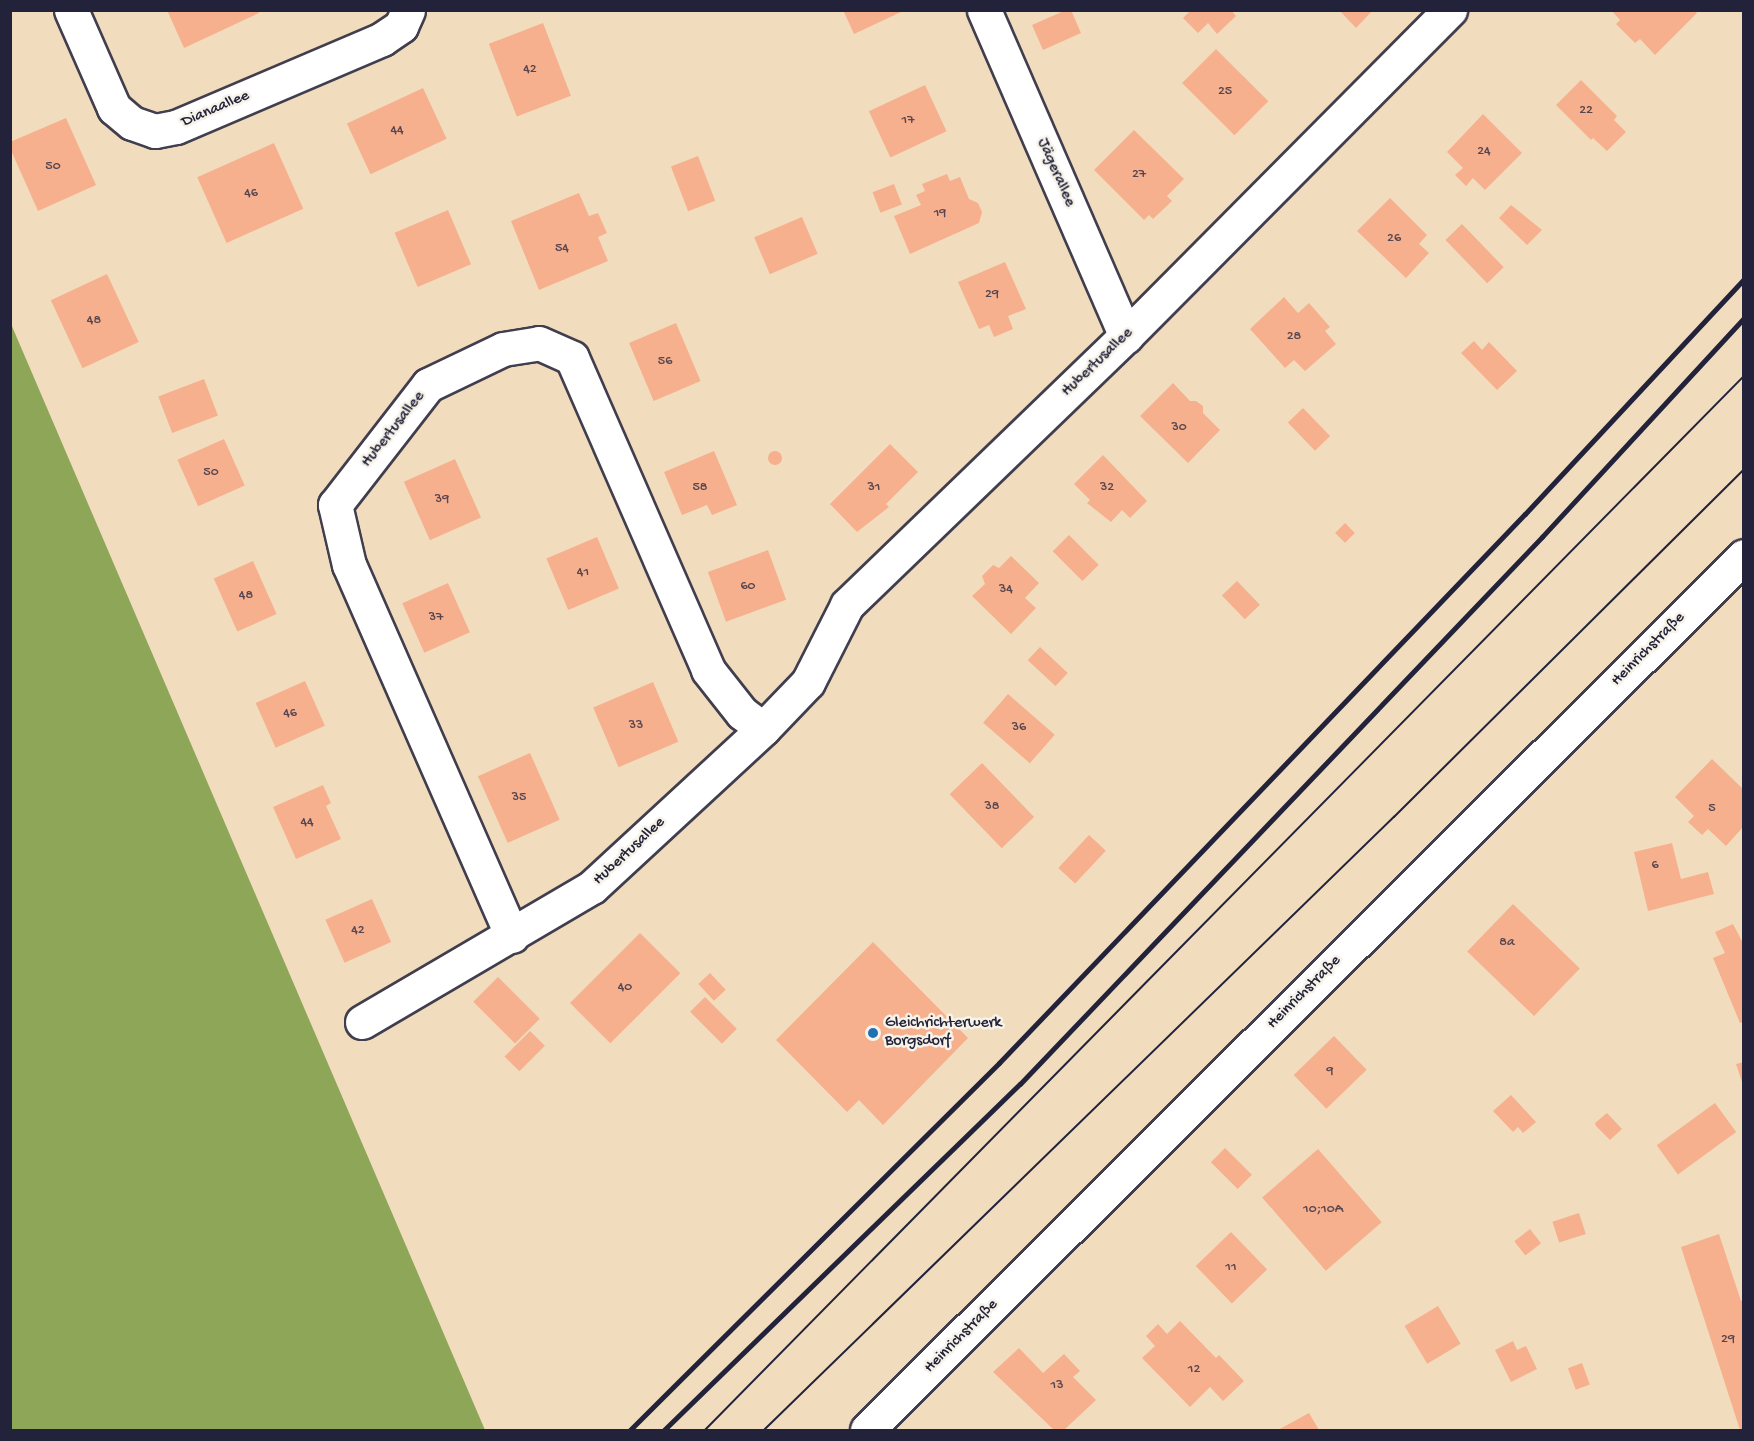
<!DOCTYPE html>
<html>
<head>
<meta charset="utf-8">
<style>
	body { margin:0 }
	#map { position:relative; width:1754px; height:1441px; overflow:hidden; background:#f1ddbd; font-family:"Gochi Hand",sans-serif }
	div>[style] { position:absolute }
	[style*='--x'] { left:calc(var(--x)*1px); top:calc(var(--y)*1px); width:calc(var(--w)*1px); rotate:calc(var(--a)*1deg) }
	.forest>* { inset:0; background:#8da657 }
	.building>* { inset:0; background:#f6b08e; transform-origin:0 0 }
	.round { border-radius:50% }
	.roads { filter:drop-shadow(2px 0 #413e4e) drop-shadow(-2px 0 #413e4e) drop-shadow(0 2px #413e4e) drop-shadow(0 -2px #413e4e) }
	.minor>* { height:33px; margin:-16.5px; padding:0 16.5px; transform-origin:16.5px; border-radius:16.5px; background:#fff }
	.tram>* { height:1.5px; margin:-0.75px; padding:0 0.75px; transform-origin:0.75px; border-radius:0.75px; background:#22223b }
	.rail>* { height:4.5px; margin:-2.25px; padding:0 2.25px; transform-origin:2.25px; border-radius:2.25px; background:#22223b }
	.dots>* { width:16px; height:16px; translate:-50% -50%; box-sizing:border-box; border:3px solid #f7f3e8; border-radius:50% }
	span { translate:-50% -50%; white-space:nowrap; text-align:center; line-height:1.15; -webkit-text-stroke:5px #f7f3e8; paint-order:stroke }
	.number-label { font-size:14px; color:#574650 }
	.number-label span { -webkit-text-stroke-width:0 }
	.street-label { font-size:16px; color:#22223b }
	.poi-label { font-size:16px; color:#22223b }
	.left { translate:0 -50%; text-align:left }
	.frame { position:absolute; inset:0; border:12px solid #22223b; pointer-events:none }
</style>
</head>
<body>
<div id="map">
	<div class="forest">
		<i style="clip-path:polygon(10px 324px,11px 324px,485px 1430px,11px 1430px)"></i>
	</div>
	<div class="building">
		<i style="clip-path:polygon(167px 10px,258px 10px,259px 13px,184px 48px)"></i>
		<i style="clip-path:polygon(843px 10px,900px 10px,901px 12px,854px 34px)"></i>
		<i style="clip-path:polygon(1066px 10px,1071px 10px,1081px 33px,1043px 50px,1032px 25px)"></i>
		<i style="clip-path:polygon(1191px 10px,1231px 10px,1236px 16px,1217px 34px,1208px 23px,1198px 33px,1183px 18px)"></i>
		<i style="clip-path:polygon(1339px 10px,1373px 10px,1356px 28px)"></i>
		<i style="clip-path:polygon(1611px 10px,1694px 10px,1697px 13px,1655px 55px,1640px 39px,1635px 43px,1616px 24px,1620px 20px)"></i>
		<i style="left:543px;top:23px;width:78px;height:58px;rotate:69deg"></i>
		<i style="left:1216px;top:49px;width:74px;height:48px;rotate:45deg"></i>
		<i style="clip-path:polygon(1581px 80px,1617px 116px,1614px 120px,1626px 132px,1607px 151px,1593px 138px,1591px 140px,1556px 105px)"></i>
		<i style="left:925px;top:85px;width:51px;height:62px;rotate:65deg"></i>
		<i style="left:423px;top:88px;width:56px;height:84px;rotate:65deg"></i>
		<i style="clip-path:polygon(1483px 114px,1522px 153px,1485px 190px,1473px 178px,1466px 186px,1455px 175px,1463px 168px,1447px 152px)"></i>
		<i style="clip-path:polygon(66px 118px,96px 185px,38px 211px,10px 148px,10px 142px)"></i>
		<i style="clip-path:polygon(1134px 130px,1184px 179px,1167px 196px,1172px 201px,1153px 219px,1149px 215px,1144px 220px,1094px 170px)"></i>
		<i style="left:274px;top:143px;width:72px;height:84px;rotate:66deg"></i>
		<i style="left:698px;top:156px;width:48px;height:29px;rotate:69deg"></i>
		<i style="clip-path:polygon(947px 174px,950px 181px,960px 177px,969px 199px,978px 203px,982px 212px,979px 223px,910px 254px,894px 216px,921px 205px,916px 195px,925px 191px,922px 184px)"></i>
		<i style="left:894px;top:184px;width:22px;height:23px;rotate:69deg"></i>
		<i style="clip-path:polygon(579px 193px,589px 216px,598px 213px,607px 233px,598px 237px,608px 261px,539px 290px,511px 221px)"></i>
		<i style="clip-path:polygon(1390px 198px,1427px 235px,1419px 244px,1429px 253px,1406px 278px,1357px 231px)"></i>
		<i style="clip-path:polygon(1511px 205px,1542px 230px,1527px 245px,1499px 218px)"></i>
		<i style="left:448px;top:210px;width:59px;height:58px;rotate:67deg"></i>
		<i style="left:802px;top:217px;width:40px;height:52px;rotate:67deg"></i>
		<i style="left:1462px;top:224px;width:60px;height:23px;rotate:46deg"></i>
		<i style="clip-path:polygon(1005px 262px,1026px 309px,1008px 316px,1013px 329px,994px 337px,989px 325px,979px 329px,958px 282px)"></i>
		<i style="left:107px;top:274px;width:75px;height:62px;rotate:65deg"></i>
		<i style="clip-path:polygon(1284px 297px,1298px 313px,1309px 303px,1330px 327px,1325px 331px,1336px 344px,1305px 371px,1294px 360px,1285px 368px,1250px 329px)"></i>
		<i style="left:676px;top:323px;width:63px;height:51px;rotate:67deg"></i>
		<i style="clip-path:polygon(1474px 341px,1482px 350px,1489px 342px,1517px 371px,1497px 390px,1461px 353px)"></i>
		<i style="left:204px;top:379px;width:39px;height:49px;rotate:69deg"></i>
		<i style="clip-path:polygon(1173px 383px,1190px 401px,1196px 401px,1203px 406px,1203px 413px,1220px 430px,1188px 463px,1140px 416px)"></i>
		<i style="left:1303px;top:408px;width:39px;height:21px;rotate:46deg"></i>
		<i style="left:224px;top:439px;width:51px;height:51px;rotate:66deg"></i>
		<i style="clip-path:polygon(890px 444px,918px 472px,886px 504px,889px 507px,857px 532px,830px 504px)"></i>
		<i class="round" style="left:768px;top:451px;width:14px;height:14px"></i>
		<i style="clip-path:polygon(714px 451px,737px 505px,712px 515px,707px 505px,682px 515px,664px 472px)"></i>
		<i style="clip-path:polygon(1103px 455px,1147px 501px,1130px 518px,1122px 510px,1111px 522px,1087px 503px,1090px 500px,1074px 484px)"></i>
		<i style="left:455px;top:459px;width:64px;height:56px;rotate:66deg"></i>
		<i style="left:1345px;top:523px;width:14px;height:14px;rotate:45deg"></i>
		<i style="left:1069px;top:535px;width:42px;height:23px;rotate:45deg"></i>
		<i style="left:597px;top:537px;width:56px;height:55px;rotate:67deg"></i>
		<i style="left:768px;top:550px;width:53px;height:64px;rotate:70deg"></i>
		<i style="clip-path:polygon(1011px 556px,1039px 583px,1025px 598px,1036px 608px,1011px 634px,972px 596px,985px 584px,982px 576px,993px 565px,999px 568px)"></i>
		<i style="left:253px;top:561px;width:58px;height:43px;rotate:66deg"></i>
		<i style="left:1237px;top:581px;width:33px;height:21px;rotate:46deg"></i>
		<i style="left:448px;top:583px;width:54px;height:50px;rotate:66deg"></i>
		<i style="left:1040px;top:647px;width:38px;height:18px;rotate:43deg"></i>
		<i style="left:305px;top:681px;width:49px;height:54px;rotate:66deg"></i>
		<i style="left:653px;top:682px;width:65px;height:65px;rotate:67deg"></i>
		<i style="left:1008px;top:694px;width:62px;height:38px;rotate:41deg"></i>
		<i style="left:530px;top:753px;width:73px;height:57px;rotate:66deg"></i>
		<i style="clip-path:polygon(1712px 759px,1744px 790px,1744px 826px,1726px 846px,1708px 829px,1702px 835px,1688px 822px,1694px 816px,1675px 797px)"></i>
		<i style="left:982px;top:763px;width:75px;height:45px;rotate:46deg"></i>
		<i style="clip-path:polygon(323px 785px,331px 803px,326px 806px,341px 839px,296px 859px,273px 807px)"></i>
		<i style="left:1089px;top:835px;width:23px;height:45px;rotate:43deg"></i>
		<i style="clip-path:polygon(1672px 843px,1681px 879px,1708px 872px,1714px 894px,1648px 911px,1634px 852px)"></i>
		<i style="left:372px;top:899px;width:47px;height:51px;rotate:66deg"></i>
		<i style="left:1513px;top:904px;width:93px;height:66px;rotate:44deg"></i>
		<i style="clip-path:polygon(1733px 924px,1744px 945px,1744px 1022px,1740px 1023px,1713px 958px,1725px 953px,1715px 932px)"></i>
		<i style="left:640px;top:933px;width:57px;height:99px;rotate:45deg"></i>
		<i style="clip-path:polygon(873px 942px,968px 1038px,883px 1125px,859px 1100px,847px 1112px,776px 1040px)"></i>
		<i style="left:710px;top:973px;width:23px;height:16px;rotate:47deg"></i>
		<i style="left:498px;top:977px;width:59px;height:35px;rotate:45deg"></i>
		<i style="left:705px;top:997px;width:45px;height:21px;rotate:45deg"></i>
		<i style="left:530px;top:1031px;width:21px;height:36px;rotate:45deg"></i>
		<i style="left:1334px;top:1036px;width:47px;height:56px;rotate:46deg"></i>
		<i style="clip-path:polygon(1744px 1062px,1744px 1085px,1743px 1085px,1736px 1064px)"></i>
		<i style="clip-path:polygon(1511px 1095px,1536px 1122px,1523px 1133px,1518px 1127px,1513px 1132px,1493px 1111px)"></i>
		<i style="left:1715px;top:1103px;width:36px;height:72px;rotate:54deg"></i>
		<i style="clip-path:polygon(1607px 1113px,1622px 1129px,1610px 1140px,1596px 1126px,1595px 1123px)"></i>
		<i style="left:1225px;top:1148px;width:38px;height:20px;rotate:45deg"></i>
		<i style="left:1318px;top:1149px;width:97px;height:74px;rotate:49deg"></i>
		<i style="left:1579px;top:1213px;width:22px;height:28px;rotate:72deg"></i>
		<i style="left:1530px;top:1229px;width:18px;height:20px;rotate:52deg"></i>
		<i style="left:1231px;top:1232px;width:52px;height:49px;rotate:46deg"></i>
		<i style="clip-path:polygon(1719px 1234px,1741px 1301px,1744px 1301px,1744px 1430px,1740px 1430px,1681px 1247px)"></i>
		<i style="left:1438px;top:1306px;width:44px;height:39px;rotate:59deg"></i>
		<i style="clip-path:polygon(1180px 1321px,1216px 1358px,1219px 1355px,1244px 1381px,1223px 1401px,1210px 1387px,1190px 1407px,1142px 1358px,1155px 1346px,1146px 1336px,1158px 1324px,1167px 1334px)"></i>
		<i style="clip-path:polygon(1513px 1341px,1517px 1350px,1526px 1346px,1537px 1369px,1511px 1382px,1495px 1350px)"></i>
		<i style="clip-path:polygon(1019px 1348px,1043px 1373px,1064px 1354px,1080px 1371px,1073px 1377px,1096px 1400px,1064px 1430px,1054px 1430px,993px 1372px)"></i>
		<i style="left:1582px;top:1363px;width:23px;height:15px;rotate:70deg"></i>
		<i style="clip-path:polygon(1309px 1413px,1319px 1430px,1278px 1430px)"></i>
	</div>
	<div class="roads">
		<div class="minor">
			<i style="--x:71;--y:10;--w:107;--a:66.3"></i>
			<i style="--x:114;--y:108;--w:23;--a:40"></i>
			<i style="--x:132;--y:123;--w:24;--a:19"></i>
			<i style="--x:155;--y:131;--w:21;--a:-11"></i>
			<i style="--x:176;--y:127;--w:224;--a:-23.1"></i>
			<i style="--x:382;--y:39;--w:23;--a:-34"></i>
			<i style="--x:401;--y:26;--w:17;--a:-66"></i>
			<i style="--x:984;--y:10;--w:356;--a:66.5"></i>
			<i style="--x:512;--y:936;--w:405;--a:-113.7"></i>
			<i style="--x:349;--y:565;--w:62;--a:-103.1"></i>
			<i style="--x:335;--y:505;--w:152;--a:-52.2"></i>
			<i style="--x:428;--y:385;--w:83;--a:-25.6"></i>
			<i style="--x:503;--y:349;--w:36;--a:-9"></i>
			<i style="--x:539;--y:343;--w:36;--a:24"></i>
			<i style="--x:572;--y:358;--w:340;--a:66.4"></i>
			<i style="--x:708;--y:670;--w:55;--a:51.7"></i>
			<i style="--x:742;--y:713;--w:26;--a:37"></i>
			<i style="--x:362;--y:1022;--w:267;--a:-30.4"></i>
			<i style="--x:592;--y:887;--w:233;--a:-42.7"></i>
			<i style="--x:763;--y:729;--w:65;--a:-46.2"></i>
			<i style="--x:808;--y:682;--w:86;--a:-63.1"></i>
			<i style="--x:847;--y:605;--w:388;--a:-44"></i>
			<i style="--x:1126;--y:336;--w:460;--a:-45.2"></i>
			<i style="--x:867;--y:1430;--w:1238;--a:-44.9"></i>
		</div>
	</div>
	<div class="tram">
		<i style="--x:705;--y:1430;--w:1480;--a:-45.41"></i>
		<i style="--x:764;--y:1430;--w:879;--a:-44.22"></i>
		<i style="--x:1394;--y:817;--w:493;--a:-44.8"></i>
	</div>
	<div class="rail">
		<i style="--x:630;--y:1430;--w:520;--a:-44.84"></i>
		<i style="--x:999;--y:1063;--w:760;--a:-46.23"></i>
		<i style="--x:1525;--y:514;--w:321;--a:-47"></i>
		<i style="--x:664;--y:1430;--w:496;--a:-44.2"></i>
		<i style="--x:1020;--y:1084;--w:756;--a:-46.34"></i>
		<i style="--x:1542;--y:537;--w:298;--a:-47.3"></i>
	</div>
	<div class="dots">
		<i style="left:873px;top:1033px;background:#1f6fb2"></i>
	</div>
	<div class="number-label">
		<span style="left:530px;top:70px">42</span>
		<span style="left:1225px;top:92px">25</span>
		<span style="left:1586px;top:111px">22</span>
		<span style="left:908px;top:121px">17</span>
		<span style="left:397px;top:131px">44</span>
		<span style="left:1484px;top:152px">24</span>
		<span style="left:53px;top:167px">50</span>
		<span style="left:1139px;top:175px">27</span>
		<span style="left:251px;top:194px">46</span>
		<span style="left:940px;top:214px">19</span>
		<span style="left:1394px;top:239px">26</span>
		<span style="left:562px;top:249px">54</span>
		<span style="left:992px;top:295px">29</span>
		<span style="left:94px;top:321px">48</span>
		<span style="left:1294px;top:337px">28</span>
		<span style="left:665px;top:362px">56</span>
		<span style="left:1179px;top:428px">30</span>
		<span style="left:211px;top:473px">50</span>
		<span style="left:700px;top:488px">58</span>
		<span style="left:874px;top:488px">31</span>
		<span style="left:1107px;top:488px">32</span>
		<span style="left:442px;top:500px">39</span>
		<span style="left:583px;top:573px">41</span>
		<span style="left:748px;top:587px">60</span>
		<span style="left:1006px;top:590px">34</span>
		<span style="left:246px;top:596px">48</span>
		<span style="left:436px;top:618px">37</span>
		<span style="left:290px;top:714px">46</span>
		<span style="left:636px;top:726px">33</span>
		<span style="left:1019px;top:728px">36</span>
		<span style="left:519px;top:798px">35</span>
		<span style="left:992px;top:807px">38</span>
		<span style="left:1712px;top:809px">5</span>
		<span style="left:307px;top:823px">44</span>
		<span style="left:1655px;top:866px">6</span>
		<span style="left:358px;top:931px">42</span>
		<span style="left:1507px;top:943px">8a</span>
		<span style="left:625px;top:988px">40</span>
		<span style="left:1330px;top:1072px">9</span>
		<span style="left:1323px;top:1210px">10;10A</span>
		<span style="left:1231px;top:1268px">11</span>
		<span style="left:1728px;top:1340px">29</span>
		<span style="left:1194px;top:1370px">12</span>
		<span style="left:1057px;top:1386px">13</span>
	</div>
	<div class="street-label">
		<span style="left:216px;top:110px;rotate:-23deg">Dianaallee</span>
		<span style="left:1055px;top:173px;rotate:66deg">Jägerallee</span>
		<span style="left:1098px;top:363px;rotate:-44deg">Hubertusallee</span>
		<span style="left:394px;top:430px;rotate:-52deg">Hubertusallee</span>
		<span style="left:1649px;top:650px;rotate:-45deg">Heinrichstraße</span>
		<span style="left:630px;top:852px;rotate:-43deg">Hubertusallee</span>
		<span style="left:1305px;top:993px;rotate:-45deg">Heinrichstraße</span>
		<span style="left:962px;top:1337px;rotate:-45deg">Heinrichstraße</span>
	</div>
	<div class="poi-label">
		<span class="left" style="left:885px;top:1033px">Gleichrichterwerk<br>Borgsdorf</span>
	</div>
	<div class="frame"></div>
</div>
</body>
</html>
